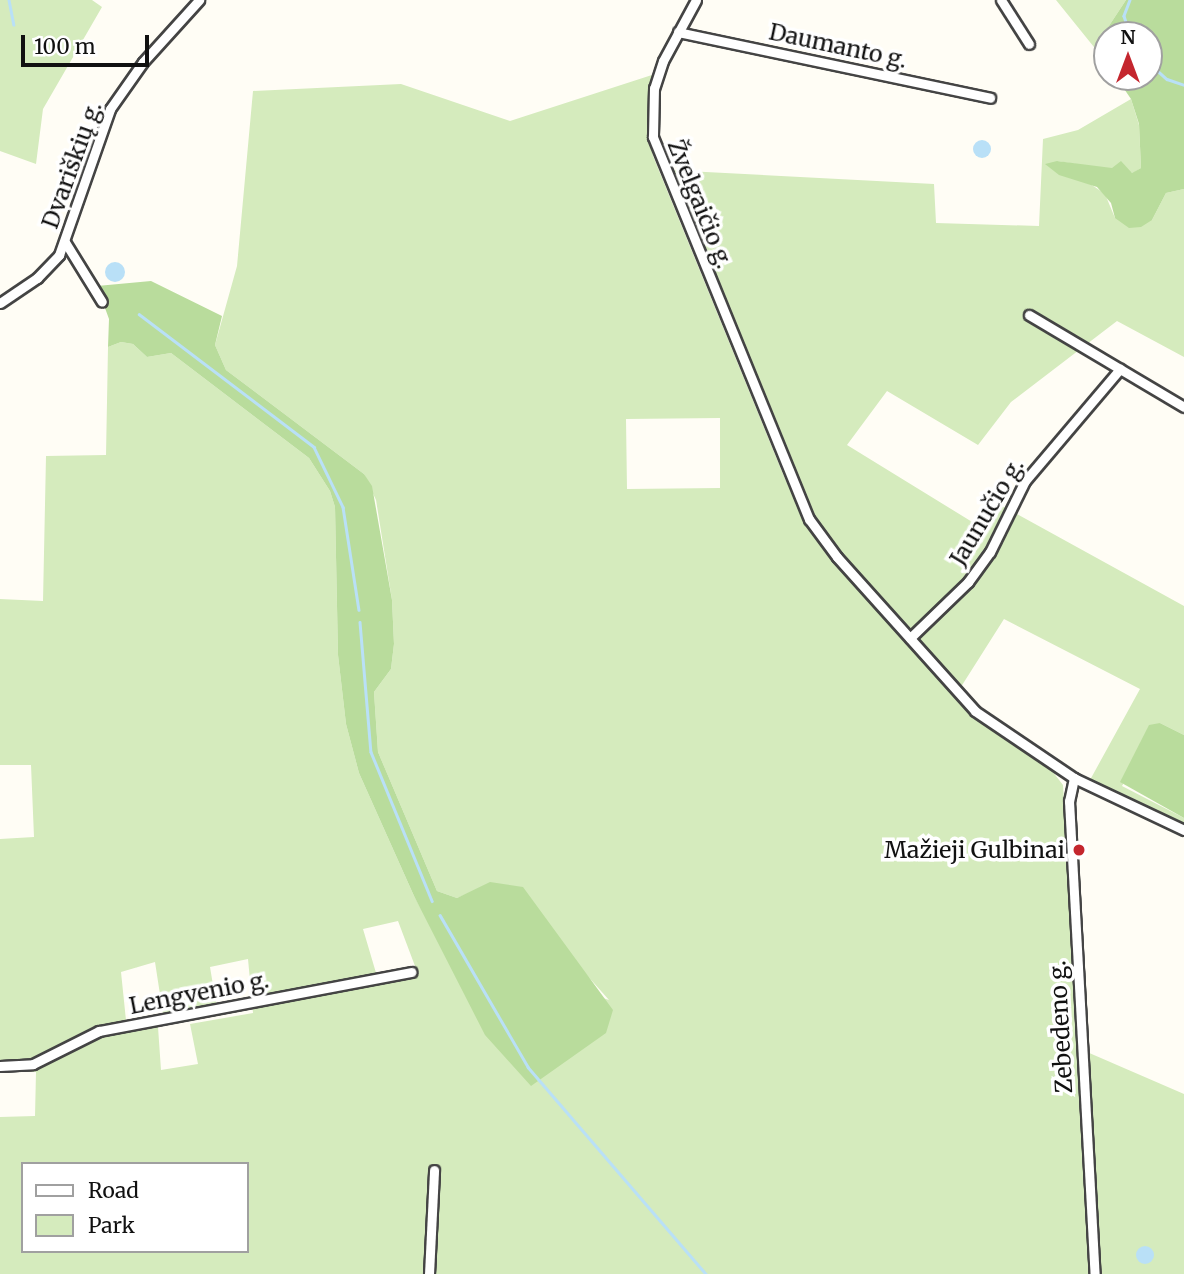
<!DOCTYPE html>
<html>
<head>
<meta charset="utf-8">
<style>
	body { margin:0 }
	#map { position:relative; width:1184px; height:1274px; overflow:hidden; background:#fffdf5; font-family:Merriweather,serif }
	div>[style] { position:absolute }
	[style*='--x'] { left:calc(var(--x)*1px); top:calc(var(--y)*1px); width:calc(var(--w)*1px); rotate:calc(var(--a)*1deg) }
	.green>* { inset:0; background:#d5ebbd }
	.forest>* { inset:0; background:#b9dc9c }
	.water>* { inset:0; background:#b9e0f7 }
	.round { border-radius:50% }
	.stream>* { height:2.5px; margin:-1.25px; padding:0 1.25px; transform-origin:1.25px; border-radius:1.25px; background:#b9e0f7 }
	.roads { filter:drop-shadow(2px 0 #444) drop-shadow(-2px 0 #444) drop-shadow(0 2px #444) drop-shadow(0 -2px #444) }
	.street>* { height:9px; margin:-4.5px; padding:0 4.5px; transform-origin:4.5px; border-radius:4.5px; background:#fff }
	.dots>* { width:19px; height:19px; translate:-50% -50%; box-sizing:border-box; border:4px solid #fff; border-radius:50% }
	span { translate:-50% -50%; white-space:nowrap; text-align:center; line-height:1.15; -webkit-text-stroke:7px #fff; paint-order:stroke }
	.street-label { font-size:23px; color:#111 }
	.poi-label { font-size:23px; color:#111 }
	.right { translate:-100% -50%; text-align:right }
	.legend { position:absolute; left:21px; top:1162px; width:228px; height:91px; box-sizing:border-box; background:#fff; border:2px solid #a0a0a0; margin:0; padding:9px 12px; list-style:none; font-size:21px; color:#111 }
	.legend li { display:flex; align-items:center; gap:14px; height:35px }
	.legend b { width:35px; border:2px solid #a0a0a0 }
	.north { position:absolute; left:1093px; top:21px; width:70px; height:70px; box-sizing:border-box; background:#fff; border:2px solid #a0a0a0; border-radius:50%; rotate:0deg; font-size:19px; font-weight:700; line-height:28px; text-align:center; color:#111 }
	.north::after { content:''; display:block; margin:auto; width:24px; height:32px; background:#c4262e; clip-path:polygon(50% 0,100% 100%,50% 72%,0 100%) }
	.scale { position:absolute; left:21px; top:35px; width:128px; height:32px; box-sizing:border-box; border:4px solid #111; border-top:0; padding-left:9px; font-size:21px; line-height:24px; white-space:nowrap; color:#111; -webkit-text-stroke:5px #fff; paint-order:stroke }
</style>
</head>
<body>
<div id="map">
	<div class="green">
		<i style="clip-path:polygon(0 0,92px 0,102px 7px,43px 109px,36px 164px,0 151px)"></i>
		<i style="clip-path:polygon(1056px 0,1126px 0,1101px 38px,1102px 57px)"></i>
		<i style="clip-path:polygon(evenodd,655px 74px,648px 122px,653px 156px,785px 479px,808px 524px,825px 550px,968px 711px,1049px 767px,1063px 785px,1092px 1274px,0 1274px,0 1117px,35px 1116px,36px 1072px,0 1072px,0 839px,34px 837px,31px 765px,0 765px,0 599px,43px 601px,46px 456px,106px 455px,108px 347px,121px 342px,133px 344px,147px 357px,171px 353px,309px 458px,330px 491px,335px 507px,338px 655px,346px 724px,359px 773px,414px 896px,442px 946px,609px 1000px,577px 964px,472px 892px,457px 898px,437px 891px,378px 752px,374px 692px,391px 669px,394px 644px,392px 600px,376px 500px,364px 474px,226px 370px,215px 345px,237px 266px,253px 91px,401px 84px,510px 121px,655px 74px,720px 418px,720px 488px,627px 489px,626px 419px,720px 418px,655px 74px,398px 921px,418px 974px,379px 983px,363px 929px,398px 921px,655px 74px,248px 959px,253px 1013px,190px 1024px,198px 1064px,161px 1070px,158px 1027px,127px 1030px,121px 972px,155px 962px,163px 1014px,216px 1003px,210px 967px,248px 959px,655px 74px,23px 1164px,247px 1164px,247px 1251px,23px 1251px,23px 1164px)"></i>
		<i style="clip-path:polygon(1131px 99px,1139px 125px,1141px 168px,1133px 173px,1057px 161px,1105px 194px,1115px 218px,1152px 220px,1166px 193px,1184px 189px,1184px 357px,1117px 321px,1011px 402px,978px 445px,887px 391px,847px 445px,982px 528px,997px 503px,1184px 606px,1184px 735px,1160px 723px,1122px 786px,1184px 818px,1184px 826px,1090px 780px,1140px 689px,1004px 619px,959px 690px,840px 553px,803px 498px,667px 170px,934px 184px,936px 223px,1039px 226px,1043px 139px,1078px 130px)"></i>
		<i style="clip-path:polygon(1087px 1052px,1184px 1094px,1184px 1274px,1099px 1274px)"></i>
	</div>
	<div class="forest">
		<i style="clip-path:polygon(1126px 0,1184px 0,1184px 189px,1166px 193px,1152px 220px,1141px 227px,1129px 228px,1115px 218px,1111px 203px,1097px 187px,1059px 175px,1045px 164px,1057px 161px,1112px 168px,1121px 161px,1132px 173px,1141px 168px,1139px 124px,1131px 99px,1116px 77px,1149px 77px,1149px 35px,1107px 35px,1107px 64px,1102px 57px,1101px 38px)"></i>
		<i style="clip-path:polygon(151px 281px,222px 316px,215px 345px,226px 370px,364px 474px,372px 486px,392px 600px,394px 644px,391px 669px,374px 692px,378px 752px,437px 891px,457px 898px,490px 882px,523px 887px,613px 1010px,606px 1033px,531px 1086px,485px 1035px,414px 896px,359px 773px,346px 724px,338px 655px,335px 507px,330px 491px,309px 458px,171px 353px,147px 357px,133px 344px,121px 342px,108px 347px,109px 319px,97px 286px)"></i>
		<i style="clip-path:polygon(1160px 723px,1184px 735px,1184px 818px,1120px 782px,1149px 725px)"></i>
	</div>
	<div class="water">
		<i class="round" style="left:973px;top:140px;width:18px;height:18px"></i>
		<i class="round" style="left:105px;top:262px;width:20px;height:20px"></i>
		<i class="round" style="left:1136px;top:1246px;width:18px;height:18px"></i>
	</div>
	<div class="stream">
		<i style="--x:9;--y:0;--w:25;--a:79"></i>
		<i style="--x:1130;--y:0;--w:17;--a:111"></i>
		<i style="--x:1124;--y:16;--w:20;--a:72"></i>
		<i style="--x:1149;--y:63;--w:24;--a:42"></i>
		<i style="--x:1167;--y:79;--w:18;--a:19"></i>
		<i style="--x:139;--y:314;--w:220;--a:37.2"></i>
		<i style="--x:314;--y:447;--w:67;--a:64.2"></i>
		<i style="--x:343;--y:507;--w:104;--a:81.2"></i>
		<i style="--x:360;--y:622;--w:130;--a:85.2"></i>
		<i style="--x:371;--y:752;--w:161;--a:67.7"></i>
		<i style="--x:440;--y:915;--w:176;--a:59.9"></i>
		<i style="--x:528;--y:1067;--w:273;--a:49.3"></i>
	</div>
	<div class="roads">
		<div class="street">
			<i style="--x:696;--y:0;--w:69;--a:118.4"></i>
			<i style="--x:663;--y:61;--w:28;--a:108"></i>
			<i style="--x:654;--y:88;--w:49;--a:91.2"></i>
			<i style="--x:653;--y:137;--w:413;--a:67.8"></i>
			<i style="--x:809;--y:519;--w:47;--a:53.6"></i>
			<i style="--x:837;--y:557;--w:207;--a:48.1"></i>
			<i style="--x:975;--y:711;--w:120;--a:34.1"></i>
			<i style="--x:1074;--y:778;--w:122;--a:25.3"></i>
			<i style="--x:1001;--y:0;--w:52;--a:57.5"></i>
			<i style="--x:678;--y:32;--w:319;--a:11.9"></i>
			<i style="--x:65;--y:242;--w:70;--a:58.3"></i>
			<i style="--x:0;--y:303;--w:45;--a:-34"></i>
			<i style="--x:37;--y:278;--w:32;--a:-46"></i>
			<i style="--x:59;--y:255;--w:155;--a:-70.7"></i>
			<i style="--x:110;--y:109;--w:57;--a:-54.9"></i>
			<i style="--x:143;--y:62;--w:84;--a:-47.9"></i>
			<i style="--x:1029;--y:315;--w:180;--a:30.7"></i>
			<i style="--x:910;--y:638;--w:81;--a:-44"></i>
			<i style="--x:968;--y:582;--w:37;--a:-54"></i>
			<i style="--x:990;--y:552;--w:79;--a:-63.8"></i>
			<i style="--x:1025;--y:481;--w:147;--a:-49.7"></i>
			<i style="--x:1074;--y:778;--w:24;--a:102"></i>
			<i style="--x:1069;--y:801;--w:474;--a:86.9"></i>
			<i style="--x:0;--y:1066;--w:33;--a:-3"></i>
			<i style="--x:33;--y:1064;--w:74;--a:-26.6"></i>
			<i style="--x:99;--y:1031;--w:318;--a:-10.7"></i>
			<i style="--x:429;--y:1274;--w:104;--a:-87.2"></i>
		</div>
	</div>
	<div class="dots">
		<i style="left:1079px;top:850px;background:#c4262e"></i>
	</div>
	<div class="street-label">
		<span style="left:838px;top:46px;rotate:12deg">Daumanto g.</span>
		<span style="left:72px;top:165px;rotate:-70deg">Dvariškių g.</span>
		<span style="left:700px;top:204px;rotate:68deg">Žvelgaičio g.</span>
		<span style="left:987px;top:512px;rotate:-59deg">Jaunučio g.</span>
		<span style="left:199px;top:993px;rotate:-11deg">Lengvenio g.</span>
		<span style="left:1061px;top:1027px;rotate:-93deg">Zebedeno g.</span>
	</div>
	<div class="poi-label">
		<span class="right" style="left:1065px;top:850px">Mažieji Gulbinai</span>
	</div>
	<ul class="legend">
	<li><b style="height:9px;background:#fff"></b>Road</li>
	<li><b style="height:19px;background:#d5ebbd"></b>Park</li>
	</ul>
	<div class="north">N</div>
	<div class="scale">100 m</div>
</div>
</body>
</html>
